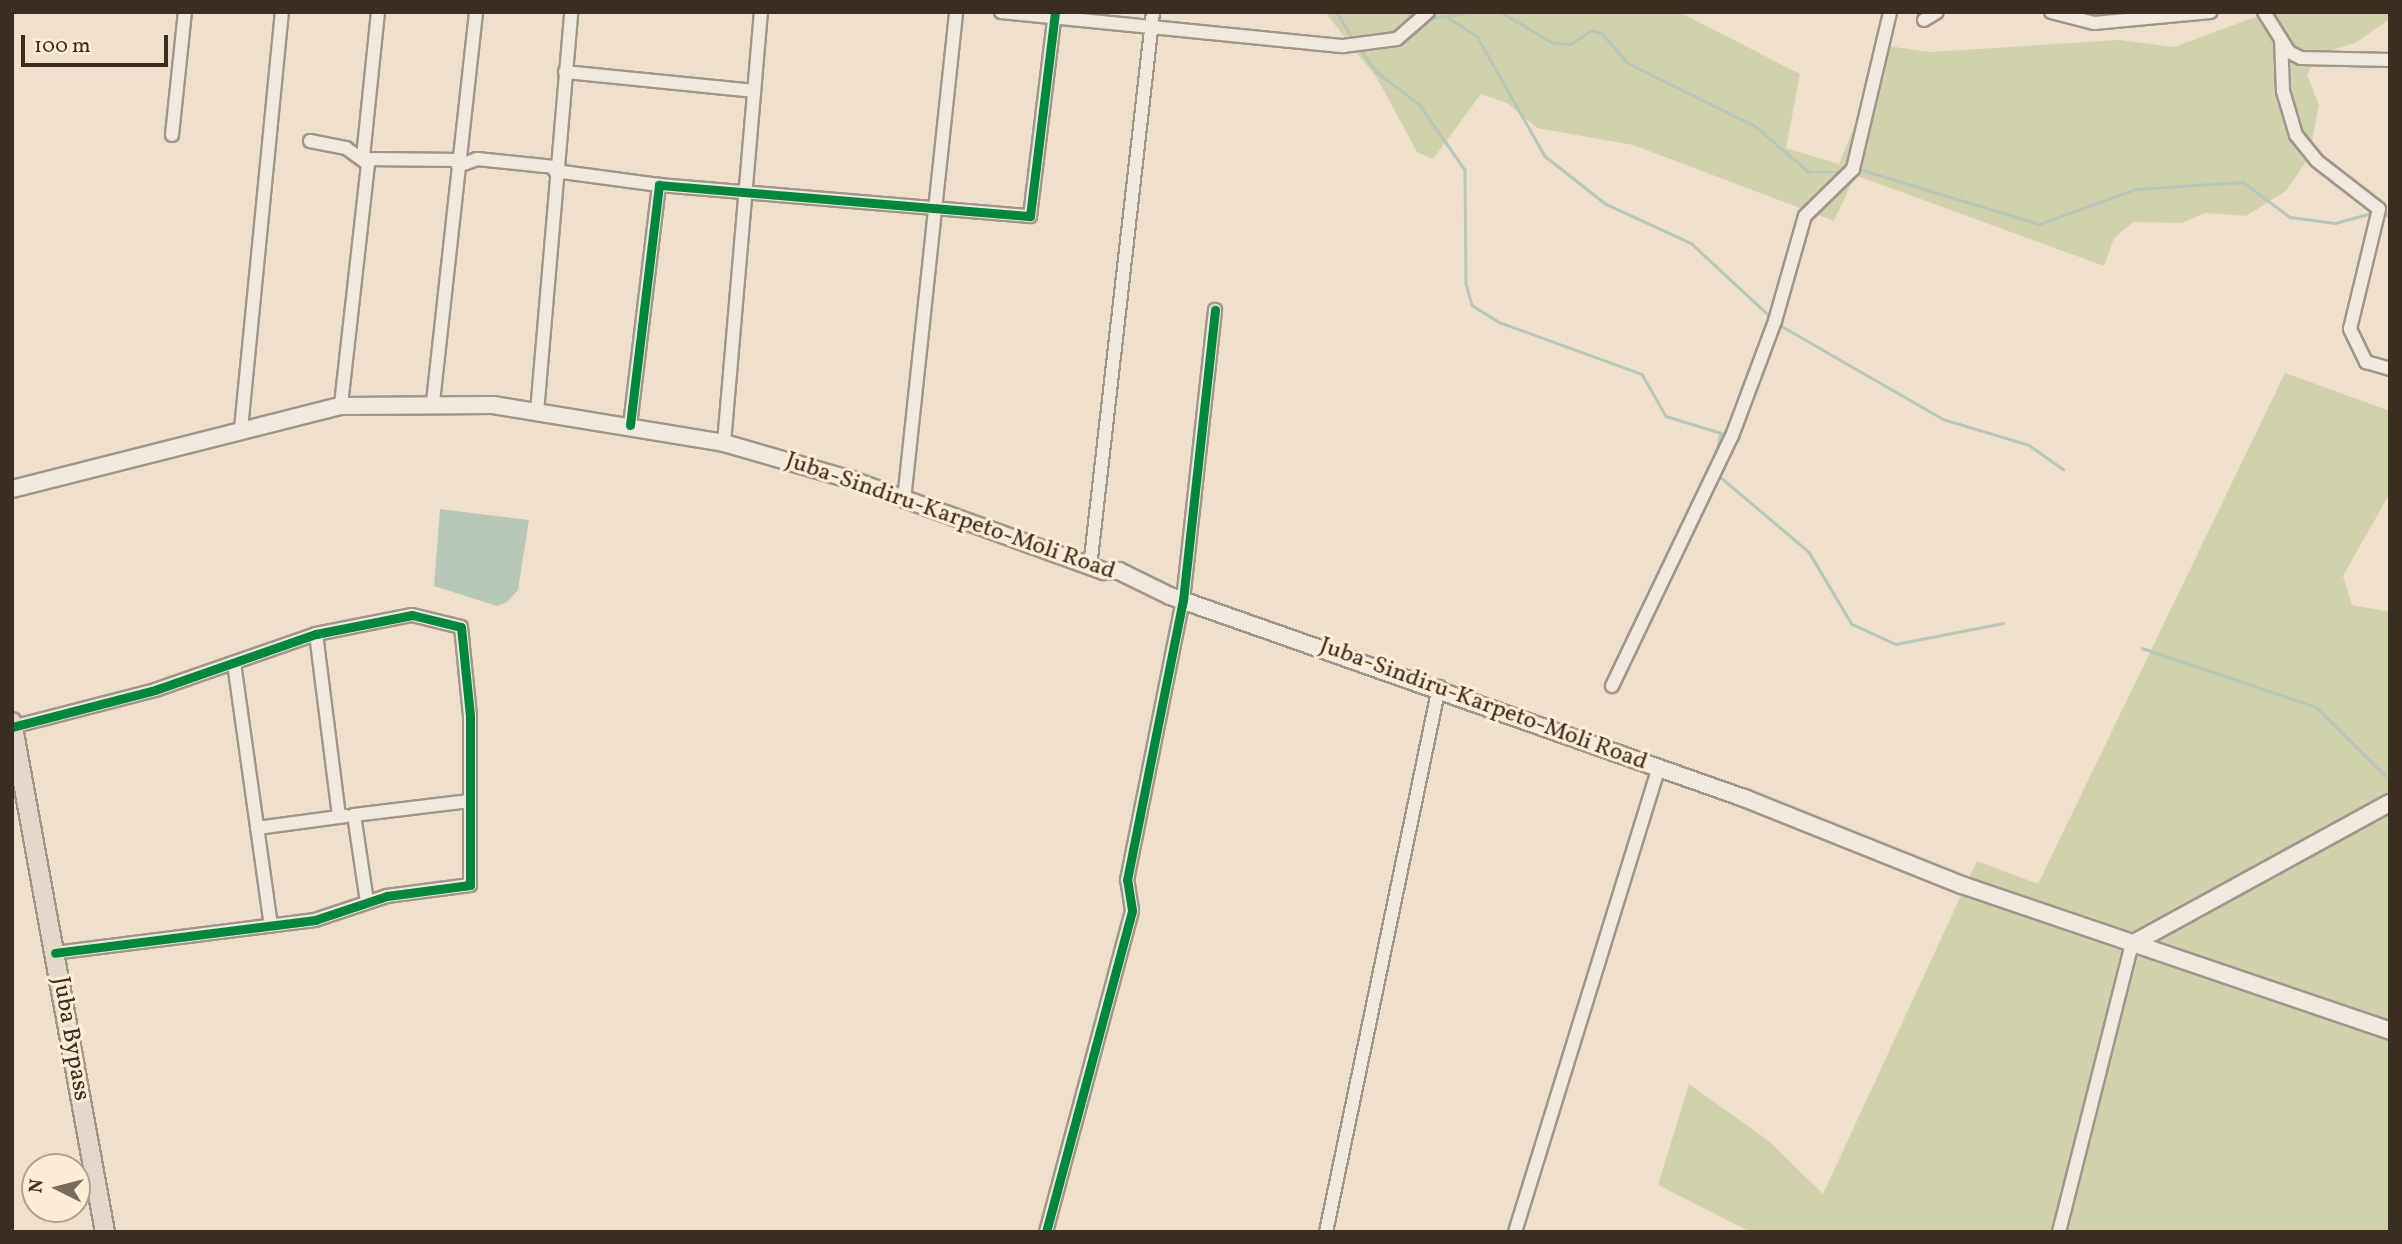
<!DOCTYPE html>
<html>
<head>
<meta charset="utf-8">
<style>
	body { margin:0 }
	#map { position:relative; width:2402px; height:1244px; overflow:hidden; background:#efe0cc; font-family:Vollkorn,serif }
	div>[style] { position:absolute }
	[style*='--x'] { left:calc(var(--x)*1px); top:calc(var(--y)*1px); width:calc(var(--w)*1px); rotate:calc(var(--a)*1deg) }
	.green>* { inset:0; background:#d1d1ae }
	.water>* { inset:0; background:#b7c8b8 }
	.stream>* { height:2.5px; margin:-1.25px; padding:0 1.25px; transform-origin:1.25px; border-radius:1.25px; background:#b7c8b8 }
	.roads { filter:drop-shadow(2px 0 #a0968a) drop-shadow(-2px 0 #a0968a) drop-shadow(0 2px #a0968a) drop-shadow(0 -2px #a0968a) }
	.street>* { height:12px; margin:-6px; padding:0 6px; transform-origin:6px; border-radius:6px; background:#f1e9df }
	.secondary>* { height:16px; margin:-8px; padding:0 8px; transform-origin:8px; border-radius:8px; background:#f1e9df }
	.primary>* { height:18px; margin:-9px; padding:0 9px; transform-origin:9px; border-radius:9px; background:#e4d9c9 }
	.cycleway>* { height:9px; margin:-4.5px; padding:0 4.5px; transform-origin:4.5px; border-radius:4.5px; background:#00873e }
	span { translate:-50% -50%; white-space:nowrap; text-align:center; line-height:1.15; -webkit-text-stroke:6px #feedd5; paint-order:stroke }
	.street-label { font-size:24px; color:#3b2e20 }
	.frame { position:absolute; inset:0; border:14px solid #3b2e20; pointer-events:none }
	.north { position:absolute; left:21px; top:1153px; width:70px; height:70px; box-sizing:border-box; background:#feedd5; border:2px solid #b0a18d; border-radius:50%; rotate:276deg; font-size:19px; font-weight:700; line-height:28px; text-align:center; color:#3b2e20 }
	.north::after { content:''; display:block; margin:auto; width:24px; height:32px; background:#7a6c5c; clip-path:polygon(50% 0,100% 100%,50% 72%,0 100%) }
	.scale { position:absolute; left:21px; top:35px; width:147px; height:32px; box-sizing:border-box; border:4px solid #3b2e20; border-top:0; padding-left:9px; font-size:21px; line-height:24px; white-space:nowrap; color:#3b2e20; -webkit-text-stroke:5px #feedd5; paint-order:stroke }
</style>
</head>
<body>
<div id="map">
	<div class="green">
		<i style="clip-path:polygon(1325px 12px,1679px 12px,1800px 74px,1786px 148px,1839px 164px,1887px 46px,1931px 52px,2119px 40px,2174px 47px,2269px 12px,2390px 12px,2390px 19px,2355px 43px,2318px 54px,2307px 75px,2319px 105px,2309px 157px,2286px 191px,2246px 216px,2205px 213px,2182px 223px,2133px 222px,2114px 238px,2104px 266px,1855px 175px,1834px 221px,1633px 145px,1537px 128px,1507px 103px,1481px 94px,1433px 159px,1417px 152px,1377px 78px)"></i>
		<i style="clip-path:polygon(2285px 373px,2390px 411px,2390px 493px,2343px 576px,2352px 605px,2390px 612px,2390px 1232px,1751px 1232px,1658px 1185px,1689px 1084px,1769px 1141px,1823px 1194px,1977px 861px,2038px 884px)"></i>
	</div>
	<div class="water">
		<i style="clip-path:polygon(440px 509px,529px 520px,518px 590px,507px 602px,497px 606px,434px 586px)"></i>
	</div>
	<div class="stream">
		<i style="--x:1337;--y:12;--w:34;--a:60"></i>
		<i style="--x:1405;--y:12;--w:12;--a:24"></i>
		<i style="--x:1501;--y:12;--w:61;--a:30.8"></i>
		<i style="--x:1553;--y:43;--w:18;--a:3"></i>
		<i style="--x:1571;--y:44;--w:24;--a:-35"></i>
		<i style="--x:1591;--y:30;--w:11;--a:15"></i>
		<i style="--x:1602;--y:33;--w:40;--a:49"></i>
		<i style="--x:1628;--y:63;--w:142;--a:26.4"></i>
		<i style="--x:1755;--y:126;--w:71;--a:40.4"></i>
		<i style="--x:1809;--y:172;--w:33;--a:0"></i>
		<i style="--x:1449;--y:18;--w:33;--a:33"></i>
		<i style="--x:1477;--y:36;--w:138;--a:60.5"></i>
		<i style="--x:1545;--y:156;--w:78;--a:38.2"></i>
		<i style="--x:1606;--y:204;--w:94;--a:24.6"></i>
		<i style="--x:1691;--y:243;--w:109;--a:42.8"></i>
		<i style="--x:1426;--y:19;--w:46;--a:-8.8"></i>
		<i style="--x:1360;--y:49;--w:29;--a:54"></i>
		<i style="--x:1377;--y:72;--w:53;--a:37.3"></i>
		<i style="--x:1419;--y:104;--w:80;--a:55.1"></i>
		<i style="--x:1465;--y:170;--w:114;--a:89.5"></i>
		<i style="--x:1466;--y:284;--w:22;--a:74"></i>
		<i style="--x:1472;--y:305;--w:32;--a:32"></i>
		<i style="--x:1499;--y:322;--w:152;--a:20"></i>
		<i style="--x:1642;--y:374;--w:48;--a:60.3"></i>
		<i style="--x:1666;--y:416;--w:58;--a:17.2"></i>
		<i style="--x:1721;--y:433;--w:25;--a:102"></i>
		<i style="--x:1859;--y:169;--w:188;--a:17"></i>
		<i style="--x:2039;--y:224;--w:103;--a:-19.8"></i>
		<i style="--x:2136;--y:189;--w:107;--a:-3.7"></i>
		<i style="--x:2243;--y:182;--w:59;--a:36.7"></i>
		<i style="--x:2290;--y:217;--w:45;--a:7.6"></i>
		<i style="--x:2335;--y:223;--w:38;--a:-15"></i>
		<i style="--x:2384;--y:212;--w:8;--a:40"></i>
		<i style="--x:1778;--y:324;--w:190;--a:29.9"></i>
		<i style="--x:1943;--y:419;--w:90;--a:16.8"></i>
		<i style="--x:2029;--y:445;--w:42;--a:35.2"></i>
		<i style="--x:1718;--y:475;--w:119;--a:40.2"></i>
		<i style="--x:1809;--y:552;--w:84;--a:59.2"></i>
		<i style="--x:1852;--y:624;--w:48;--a:24.4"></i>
		<i style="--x:1896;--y:644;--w:109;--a:-11.1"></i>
		<i style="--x:2142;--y:648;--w:184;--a:18.7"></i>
		<i style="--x:2316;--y:707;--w:97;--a:44.6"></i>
	</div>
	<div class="roads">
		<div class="street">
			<i style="--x:1001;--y:12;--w:344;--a:5.7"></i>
			<i style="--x:1343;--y:46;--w:54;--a:-7.4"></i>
			<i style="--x:1397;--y:39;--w:41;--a:-41.1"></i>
			<i style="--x:2051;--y:12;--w:44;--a:14.3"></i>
			<i style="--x:2094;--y:23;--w:117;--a:-5.4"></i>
			<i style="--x:2264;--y:12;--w:47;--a:58"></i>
			<i style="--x:2289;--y:52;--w:13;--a:27"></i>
			<i style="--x:2301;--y:58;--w:89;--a:1.3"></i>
			<i style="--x:1924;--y:20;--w:15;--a:-32"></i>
			<i style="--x:2281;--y:39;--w:52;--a:87.8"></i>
			<i style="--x:2283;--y:91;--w:46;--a:73.5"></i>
			<i style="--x:2296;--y:135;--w:33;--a:51"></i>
			<i style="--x:2317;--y:161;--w:78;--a:37.7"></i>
			<i style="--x:2379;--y:209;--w:123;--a:103.6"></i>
			<i style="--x:2350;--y:329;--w:37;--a:64"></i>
			<i style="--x:2366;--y:362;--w:25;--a:16"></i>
			<i style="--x:565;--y:72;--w:190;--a:5.7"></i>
			<i style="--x:172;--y:135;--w:124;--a:-84"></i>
			<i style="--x:310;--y:141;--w:37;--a:11"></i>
			<i style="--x:346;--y:148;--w:27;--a:36"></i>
			<i style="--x:368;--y:164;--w:244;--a:96.4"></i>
			<i style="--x:363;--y:157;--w:146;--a:-84.1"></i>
			<i style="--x:365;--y:159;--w:94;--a:0.6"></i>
			<i style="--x:458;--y:166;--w:20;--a:-20"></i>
			<i style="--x:477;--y:159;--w:78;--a:5.9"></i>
			<i style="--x:555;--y:171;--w:105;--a:7.7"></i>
			<i style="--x:433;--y:402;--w:392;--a:-83.7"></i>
			<i style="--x:537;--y:412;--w:401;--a:-85.1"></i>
			<i style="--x:630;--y:425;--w:242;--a:-83.1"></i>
			<i style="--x:659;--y:185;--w:372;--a:4.8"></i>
			<i style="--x:1030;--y:216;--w:206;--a:-83"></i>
			<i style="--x:241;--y:429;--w:419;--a:-84.4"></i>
			<i style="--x:724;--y:443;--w:433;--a:-85.1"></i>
			<i style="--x:904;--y:500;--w:491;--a:-83.9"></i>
			<i style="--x:1090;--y:567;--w:559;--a:-83.52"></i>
			<i style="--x:316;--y:634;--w:183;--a:82.8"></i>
			<i style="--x:234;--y:663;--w:265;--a:82"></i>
			<i style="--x:1612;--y:686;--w:277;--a:-64.4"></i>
			<i style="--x:1732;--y:436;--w:123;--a:-69.5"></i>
			<i style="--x:1775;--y:321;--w:109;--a:-74.1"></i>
			<i style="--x:1805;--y:216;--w:67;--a:-44.4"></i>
			<i style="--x:1853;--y:169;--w:161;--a:-76.7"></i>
			<i style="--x:12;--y:727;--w:148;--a:-14.5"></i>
			<i style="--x:155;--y:690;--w:170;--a:-19.2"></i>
			<i style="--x:316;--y:634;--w:98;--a:-11.2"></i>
			<i style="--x:412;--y:615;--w:50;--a:13.8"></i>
			<i style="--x:461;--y:627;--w:88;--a:84.2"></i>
			<i style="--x:470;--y:715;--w:170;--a:90"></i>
			<i style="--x:470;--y:885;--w:84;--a:172.5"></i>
			<i style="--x:387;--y:896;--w:76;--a:161.6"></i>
			<i style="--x:315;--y:920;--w:262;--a:172.8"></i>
			<i style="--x:257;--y:828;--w:90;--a:-7.7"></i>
			<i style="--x:367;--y:902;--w:88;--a:-98.5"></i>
			<i style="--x:354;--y:815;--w:116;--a:-6.9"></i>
			<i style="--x:1046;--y:1232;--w:333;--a:-75"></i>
			<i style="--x:1132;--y:910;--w:30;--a:-99"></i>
			<i style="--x:1127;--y:880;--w:286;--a:-78.7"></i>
			<i style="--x:1183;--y:600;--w:292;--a:-83.7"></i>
			<i style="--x:1326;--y:1232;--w:557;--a:-78.29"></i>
			<i style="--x:1515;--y:1232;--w:486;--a:-72.8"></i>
			<i style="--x:2059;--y:1232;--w:297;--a:-75.8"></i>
		</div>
		<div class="secondary">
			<i style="--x:12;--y:489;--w:339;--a:-14.2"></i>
			<i style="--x:341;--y:406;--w:152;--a:-0.4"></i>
			<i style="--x:493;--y:405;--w:234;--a:9.3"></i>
			<i style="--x:724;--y:443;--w:133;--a:16.1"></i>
			<i style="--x:852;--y:480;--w:268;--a:19.9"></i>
			<i style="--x:1104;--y:571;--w:15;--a:0"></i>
			<i style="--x:1119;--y:571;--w:57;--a:26.1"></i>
			<i style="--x:1170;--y:596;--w:609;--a:19.39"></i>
			<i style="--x:1744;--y:798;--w:235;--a:21.8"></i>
			<i style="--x:1962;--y:885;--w:452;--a:18.8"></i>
			<i style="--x:2132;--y:944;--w:294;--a:-28.7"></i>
		</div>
		<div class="primary">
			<i style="--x:12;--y:722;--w:518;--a:79.67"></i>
		</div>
	</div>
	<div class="cycleway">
		<i style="--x:630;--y:425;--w:242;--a:-83.1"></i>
		<i style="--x:659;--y:185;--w:372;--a:4.8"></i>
		<i style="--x:1030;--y:216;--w:206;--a:-83"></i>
		<i style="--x:12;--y:727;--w:148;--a:-14.5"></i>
		<i style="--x:155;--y:690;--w:170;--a:-19.2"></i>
		<i style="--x:316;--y:634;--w:98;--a:-11.2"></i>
		<i style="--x:412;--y:615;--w:50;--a:13.8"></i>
		<i style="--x:461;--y:627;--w:88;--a:84.2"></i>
		<i style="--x:470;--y:715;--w:170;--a:90"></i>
		<i style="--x:470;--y:885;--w:84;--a:172.5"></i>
		<i style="--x:387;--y:896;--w:76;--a:161.6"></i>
		<i style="--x:315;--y:920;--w:262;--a:172.8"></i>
		<i style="--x:1046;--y:1232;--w:333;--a:-75"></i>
		<i style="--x:1132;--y:910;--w:30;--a:-99"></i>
		<i style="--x:1127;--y:880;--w:286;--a:-78.7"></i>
		<i style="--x:1183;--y:600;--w:292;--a:-83.7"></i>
	</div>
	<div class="street-label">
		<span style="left:950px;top:517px;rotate:19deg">Juba-Sindiru-Karpeto-Moli Road</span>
		<span style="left:1483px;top:705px;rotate:20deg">Juba-Sindiru-Karpeto-Moli Road</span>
		<span style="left:70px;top:1039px;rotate:80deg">Juba Bypass</span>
	</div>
	<div class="frame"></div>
	<div class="north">N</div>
	<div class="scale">100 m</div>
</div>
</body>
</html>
